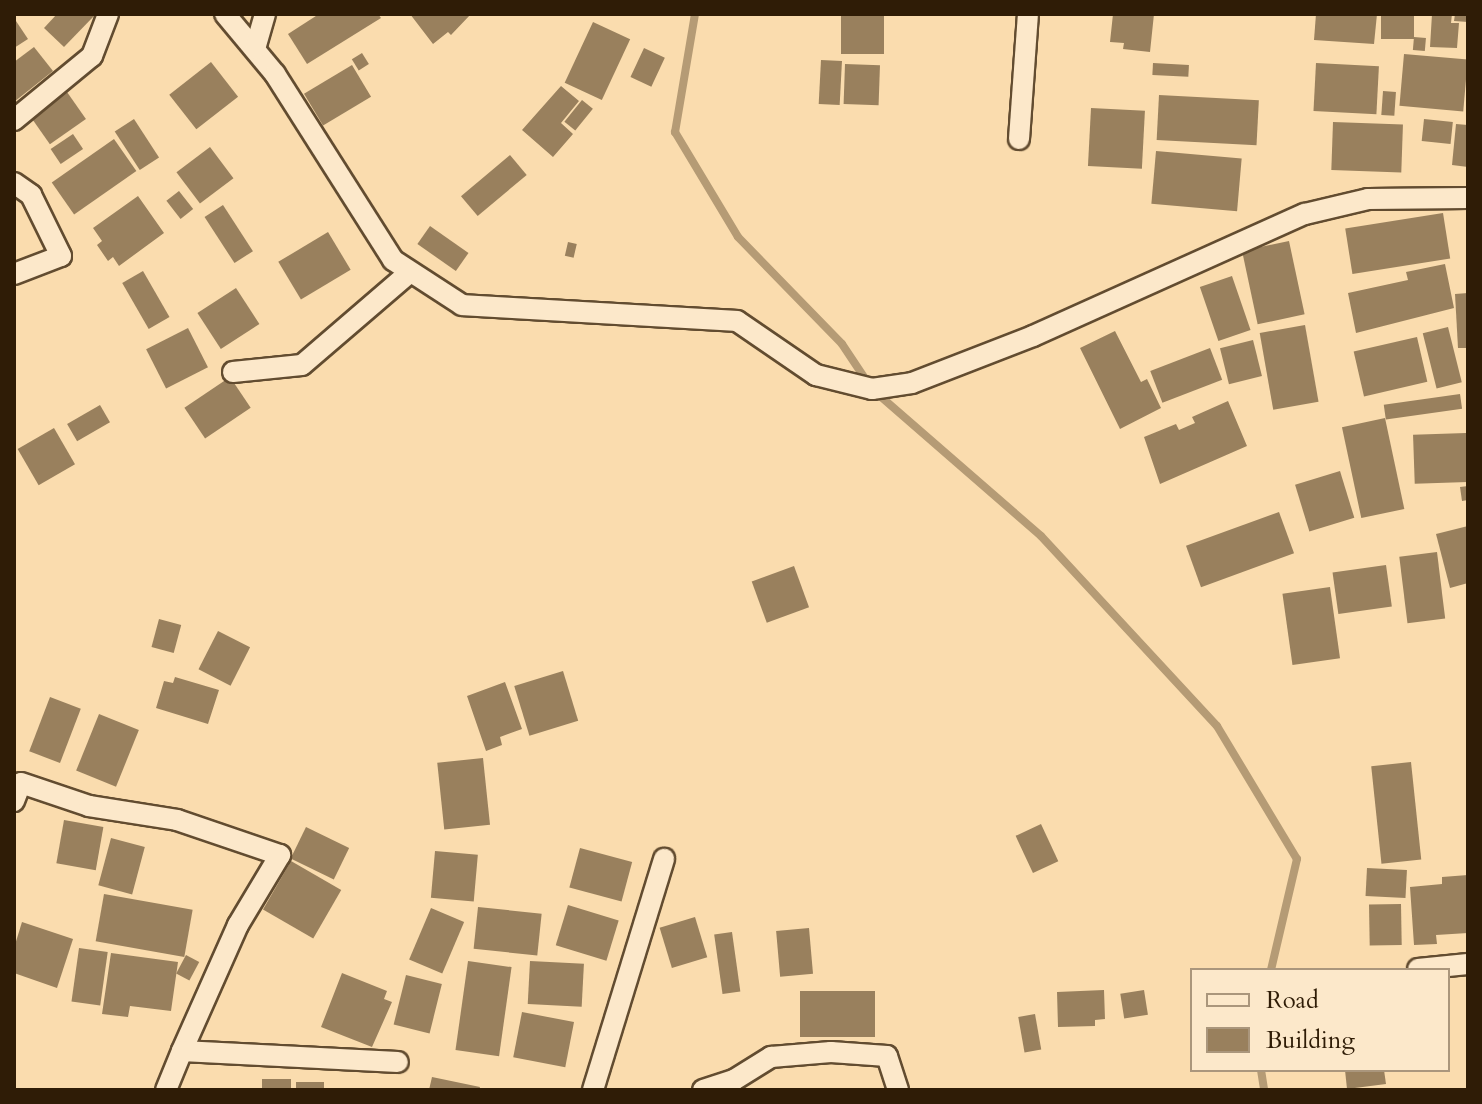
<!DOCTYPE html>
<html>
<head>
<meta charset="utf-8">
<style>
	body { margin:0 }
	#map { position:relative; width:1482px; height:1104px; overflow:hidden; background:#fadcae; font-family:Cardo,serif }
	div>[style] { position:absolute }
	[style*='--x'] { left:calc(var(--x)*1px); top:calc(var(--y)*1px); width:calc(var(--w)*1px); rotate:calc(var(--a)*1deg) }
	.stream>* { height:8px; margin:-4px; padding:0 4px; transform-origin:4px; border-radius:4px; background:#b59b75 }
	.building>* { inset:0; background:#99805d; transform-origin:0 0 }
	.roads { filter:drop-shadow(2px 0 #624c30) drop-shadow(-2px 0 #624c30) drop-shadow(0 2px #624c30) drop-shadow(0 -2px #624c30) }
	.street>* { height:20px; margin:-10px; padding:0 10px; transform-origin:10px; border-radius:10px; background:#fce8ca }
	span { translate:-50% -50%; white-space:nowrap; text-align:center; line-height:1.15; -webkit-text-stroke:6px #fce8ca; paint-order:stroke }
	.frame { position:absolute; inset:0; border:16px solid #2f1c06; pointer-events:none }
	.legend { position:absolute; left:1190px; top:968px; width:260px; height:104px; box-sizing:border-box; background:#fce8ca; border:2px solid #aa967c; margin:0; padding:10px 14px; list-style:none; font-size:24px; color:#2f1c06 }
	.legend li { display:flex; align-items:center; gap:16px; height:40px }
	.legend b { width:40px; border:2px solid #aa967c }
</style>
</head>
<body>
<div id="map">
	<div class="stream">
		<i style="--x:695;--y:14;--w:120;--a:99.6"></i>
		<i style="--x:675;--y:132;--w:122;--a:59"></i>
		<i style="--x:738;--y:237;--w:149;--a:45.8"></i>
		<i style="--x:842;--y:344;--w:54;--a:56.3"></i>
		<i style="--x:872;--y:389;--w:224;--a:41"></i>
		<i style="--x:1041;--y:536;--w:259;--a:47.2"></i>
		<i style="--x:1217;--y:726;--w:155;--a:59"></i>
		<i style="--x:1297;--y:859;--w:114;--a:103.2"></i>
		<i style="--x:1261;--y:1070;--w:20;--a:81"></i>
	</div>
	<div class="building">
		<i style="clip-path:polygon(57px 14px,92px 14px,94px 16px,64px 47px,44px 28px)"></i>
		<i style="clip-path:polygon(319px 14px,378px 14px,381px 18px,307px 64px,288px 34px)"></i>
		<i style="clip-path:polygon(410px 14px,471px 14px,451px 35px,448px 32px,433px 44px)"></i>
		<i style="left:841px;top:14px;width:43px;height:40px"></i>
		<i style="clip-path:polygon(1113px 14px,1154px 14px,1150px 52px,1123px 49px,1124px 43px,1110px 42px)"></i>
		<i style="clip-path:polygon(1316px 14px,1377px 14px,1374px 44px,1314px 40px)"></i>
		<i style="left:1381px;top:14px;width:33px;height:25px"></i>
		<i style="clip-path:polygon(1432px 14px,1452px 14px,1451px 23px,1459px 23px,1457px 48px,1430px 47px)"></i>
		<i style="clip-path:polygon(1455px 14px,1468px 14px,1468px 22px,1454px 21px)"></i>
		<i style="clip-path:polygon(14px 18px,28px 39px,14px 48px)"></i>
		<i style="left:593px;top:22px;width:41px;height:67px;rotate:25deg"></i>
		<i style="left:1414px;top:37px;width:12px;height:13px;rotate:5deg"></i>
		<i style="clip-path:polygon(34px 47px,53px 71px,14px 102px,14px 62px)"></i>
		<i style="left:644px;top:48px;width:23px;height:32px;rotate:25deg"></i>
		<i style="left:362px;top:53px;width:13px;height:12px;rotate:58deg"></i>
		<i style="left:1404px;top:54px;width:64px;height:52px;rotate:5deg"></i>
		<i style="left:821px;top:60px;width:21px;height:44px;rotate:3deg"></i>
		<i style="left:211px;top:62px;width:44px;height:53px;rotate:52deg"></i>
		<i style="left:1153px;top:63px;width:36px;height:12px;rotate:3deg"></i>
		<i style="left:1316px;top:63px;width:63px;height:48px;rotate:3deg"></i>
		<i style="left:845px;top:64px;width:35px;height:40px;rotate:2deg"></i>
		<i style="left:352px;top:65px;width:37px;height:56px;rotate:59deg"></i>
		<i style="clip-path:polygon(561px 86px,579px 101px,561px 123px,573px 134px,553px 157px,522px 130px)"></i>
		<i style="left:1383px;top:91px;width:13px;height:24px;rotate:4deg"></i>
		<i style="left:67px;top:92px;width:33px;height:44px;rotate:55deg"></i>
		<i style="left:1159px;top:95px;width:100px;height:45px;rotate:3deg"></i>
		<i style="left:582px;top:100px;width:14px;height:28px;rotate:39deg"></i>
		<i style="left:1091px;top:108px;width:54px;height:58px;rotate:3deg"></i>
		<i style="left:134px;top:119px;width:46px;height:23px;rotate:57deg"></i>
		<i style="left:1424px;top:119px;width:29px;height:22px;rotate:6deg"></i>
		<i style="left:1333px;top:122px;width:70px;height:48px;rotate:2deg"></i>
		<i style="clip-path:polygon(1456px 124px,1468px 125px,1468px 167px,1452px 165px)"></i>
		<i style="left:73px;top:134px;width:18px;height:27px;rotate:56deg"></i>
		<i style="left:114px;top:139px;width:39px;height:76px;rotate:55deg"></i>
		<i style="left:210px;top:147px;width:39px;height:42px;rotate:53deg"></i>
		<i style="left:1156px;top:151px;width:86px;height:53px;rotate:5deg"></i>
		<i style="left:510px;top:155px;width:26px;height:64px;rotate:50deg"></i>
		<i style="left:179px;top:191px;width:23px;height:16px;rotate:52deg"></i>
		<i style="clip-path:polygon(138px 196px,164px 233px,119px 266px,113px 257px,108px 261px,97px 245px,102px 241px,93px 228px)"></i>
		<i style="left:223px;top:205px;width:55px;height:22px;rotate:57deg"></i>
		<i style="left:1443px;top:213px;width:46px;height:99px;rotate:81deg"></i>
		<i style="left:430px;top:226px;width:47px;height:22px;rotate:35deg"></i>
		<i style="left:328px;top:232px;width:44px;height:58px;rotate:59deg"></i>
		<i style="left:1289px;top:241px;width:75px;height:48px;rotate:78deg"></i>
		<i style="left:568px;top:242px;width:9px;height:14px;rotate:13deg"></i>
		<i style="clip-path:polygon(1445px 264px,1454px 308px,1356px 333px,1348px 293px,1408px 280px,1406px 272px)"></i>
		<i style="left:143px;top:271px;width:53px;height:24px;rotate:60deg"></i>
		<i style="left:1232px;top:276px;width:57px;height:34px;rotate:71deg"></i>
		<i style="left:236px;top:288px;width:43px;height:46px;rotate:57deg"></i>
		<i style="clip-path:polygon(1468px 293px,1468px 348px,1458px 348px,1455px 294px)"></i>
		<i style="left:1305px;top:325px;width:78px;height:46px;rotate:80deg"></i>
		<i style="left:1448px;top:327px;width:57px;height:26px;rotate:76deg"></i>
		<i style="left:188px;top:328px;width:44px;height:47px;rotate:63deg"></i>
		<i style="clip-path:polygon(1115px 331px,1141px 382px,1147px 379px,1161px 408px,1120px 429px,1080px 348px)"></i>
		<i style="left:1417px;top:337px;width:46px;height:65px;rotate:77deg"></i>
		<i style="left:1253px;top:340px;width:37px;height:34px;rotate:76deg"></i>
		<i style="left:1210px;top:348px;width:34px;height:64px;rotate:69deg"></i>
		<i style="left:230px;top:377px;width:37px;height:55px;rotate:56deg"></i>
		<i style="left:1460px;top:394px;width:15px;height:77px;rotate:82deg"></i>
		<i style="clip-path:polygon(1228px 401px,1247px 446px,1160px 484px,1144px 437px,1176px 424px,1179px 430px,1195px 423px,1192px 417px)"></i>
		<i style="left:100px;top:405px;width:20px;height:38px;rotate:60deg"></i>
		<i style="left:1385px;top:418px;width:93px;height:44px;rotate:78deg"></i>
		<i style="left:54px;top:428px;width:42px;height:42px;rotate:60deg"></i>
		<i style="left:1466px;top:433px;width:49px;height:53px;rotate:88deg"></i>
		<i style="left:1340px;top:471px;width:49px;height:47px;rotate:73deg"></i>
		<i style="clip-path:polygon(1468px 486px,1468px 500px,1462px 501px,1460px 487px)"></i>
		<i style="left:1279px;top:512px;width:44px;height:99px;rotate:70deg"></i>
		<i style="clip-path:polygon(1468px 526px,1468px 583px,1450px 588px,1436px 534px)"></i>
		<i style="left:1437px;top:552px;width:67px;height:38px;rotate:83deg"></i>
		<i style="left:1386px;top:565px;width:42px;height:54px;rotate:82deg"></i>
		<i style="left:794px;top:566px;width:44px;height:45px;rotate:70deg"></i>
		<i style="left:1330px;top:587px;width:72px;height:48px;rotate:82deg"></i>
		<i style="left:159px;top:619px;width:23px;height:29px;rotate:15deg"></i>
		<i style="left:218px;top:631px;width:36px;height:43px;rotate:27deg"></i>
		<i style="left:563px;top:671px;width:52px;height:51px;rotate:73deg"></i>
		<i style="clip-path:polygon(175px 677px,219px 690px,208px 724px,156px 708px,164px 681px,173px 683px)"></i>
		<i style="clip-path:polygon(505px 682px,522px 729px,500px 737px,502px 745px,486px 751px,467px 696px)"></i>
		<i style="left:50px;top:697px;width:33px;height:58px;rotate:21deg"></i>
		<i style="left:99px;top:714px;width:43px;height:61px;rotate:22deg"></i>
		<i style="left:483px;top:758px;width:67px;height:46px;rotate:84deg"></i>
		<i style="left:1411px;top:762px;width:98px;height:40px;rotate:84deg"></i>
		<i style="left:64px;top:820px;width:40px;height:44px;rotate:10deg"></i>
		<i style="left:1041px;top:824px;width:41px;height:28px;rotate:65deg"></i>
		<i style="left:306px;top:827px;width:48px;height:35px;rotate:26deg"></i>
		<i style="left:111px;top:838px;width:35px;height:49px;rotate:15deg"></i>
		<i style="left:580px;top:848px;width:54px;height:41px;rotate:15deg"></i>
		<i style="left:435px;top:851px;width:43px;height:47px;rotate:5deg"></i>
		<i style="left:291px;top:861px;width:58px;height:56px;rotate:30deg"></i>
		<i style="left:1367px;top:868px;width:40px;height:28px;rotate:3deg"></i>
		<i style="clip-path:polygon(1468px 875px,1468px 933px,1436px 935px,1437px 944px,1414px 945px,1410px 887px,1442px 884px,1442px 877px)"></i>
		<i style="left:104px;top:894px;width:90px;height:48px;rotate:10deg"></i>
		<i style="left:1401px;top:904px;width:41px;height:32px;rotate:89deg"></i>
		<i style="left:568px;top:905px;width:53px;height:42px;rotate:17deg"></i>
		<i style="left:478px;top:907px;width:64px;height:42px;rotate:6deg"></i>
		<i style="left:431px;top:908px;width:36px;height:56px;rotate:23deg"></i>
		<i style="left:695px;top:917px;width:42px;height:37px;rotate:73deg"></i>
		<i style="clip-path:polygon(22px 922px,73px 939px,57px 988px,14px 973px,14px 948px)"></i>
		<i style="left:809px;top:928px;width:46px;height:33px;rotate:85deg"></i>
		<i style="left:732px;top:932px;width:60px;height:18px;rotate:82deg"></i>
		<i style="left:79px;top:948px;width:29px;height:54px;rotate:8deg"></i>
		<i style="clip-path:polygon(111px 953px,178px 962px,171px 1011px,130px 1006px,128px 1017px,102px 1014px)"></i>
		<i style="left:186px;top:955px;width:15px;height:21px;rotate:28deg"></i>
		<i style="left:468px;top:961px;width:44px;height:90px;rotate:8deg"></i>
		<i style="left:530px;top:961px;width:54px;height:43px;rotate:3deg"></i>
		<i style="clip-path:polygon(342px 973px,387px 991px,384px 999px,392px 1002px,372px 1047px,321px 1027px)"></i>
		<i style="left:406px;top:975px;width:37px;height:51px;rotate:14deg"></i>
		<i style="clip-path:polygon(1104px 990px,1105px 1019px,1095px 1020px,1095px 1026px,1058px 1027px,1057px 992px)"></i>
		<i style="left:1144px;top:990px;width:25px;height:24px;rotate:81deg"></i>
		<i style="left:800px;top:991px;width:75px;height:46px"></i>
		<i style="left:522px;top:1012px;width:53px;height:46px;rotate:11deg"></i>
		<i style="left:1035px;top:1014px;width:36px;height:17px;rotate:80deg"></i>
		<i style="clip-path:polygon(1345px 1070px,1384px 1070px,1386px 1084px,1347px 1089px)"></i>
		<i style="clip-path:polygon(432px 1077px,480px 1087px,479px 1090px,429px 1090px)"></i>
		<i style="left:262px;top:1079px;width:29px;height:11px"></i>
		<i style="left:296px;top:1082px;width:28px;height:8px"></i>
	</div>
	<div class="roads">
		<div class="street">
			<i style="--x:225;--y:14;--w:78;--a:50.2"></i>
			<i style="--x:275;--y:74;--w:220;--a:57.6"></i>
			<i style="--x:393;--y:260;--w:82;--a:33.1"></i>
			<i style="--x:462;--y:305;--w:275;--a:3.3"></i>
			<i style="--x:737;--y:321;--w:96;--a:34.4"></i>
			<i style="--x:816;--y:375;--w:58;--a:14"></i>
			<i style="--x:872;--y:389;--w:40;--a:-8.5"></i>
			<i style="--x:912;--y:383;--w:130;--a:-21.2"></i>
			<i style="--x:1033;--y:336;--w:298;--a:-24.2"></i>
			<i style="--x:1305;--y:214;--w:65;--a:-13.4"></i>
			<i style="--x:1368;--y:199;--w:100;--a:-0.6"></i>
			<i style="--x:255;--y:49;--w:36;--a:-74"></i>
			<i style="--x:14;--y:120;--w:101;--a:-39.4"></i>
			<i style="--x:92;--y:56;--w:45;--a:-69.1"></i>
			<i style="--x:1019;--y:139;--w:125;--a:-85.9"></i>
			<i style="--x:14;--y:183;--w:21;--a:35"></i>
			<i style="--x:31;--y:195;--w:68;--a:63.8"></i>
			<i style="--x:61;--y:256;--w:50;--a:159"></i>
			<i style="--x:233;--y:372;--w:69;--a:-5.8"></i>
			<i style="--x:302;--y:365;--w:141;--a:-40.7"></i>
			<i style="--x:14;--y:801;--w:19;--a:-69"></i>
			<i style="--x:21;--y:783;--w:72;--a:18.7"></i>
			<i style="--x:89;--y:806;--w:89;--a:9"></i>
			<i style="--x:177;--y:820;--w:109;--a:18.8"></i>
			<i style="--x:280;--y:855;--w:82;--a:121"></i>
			<i style="--x:238;--y:925;--w:138;--a:114"></i>
			<i style="--x:1418;--y:969;--w:50;--a:-5.7"></i>
			<i style="--x:166;--y:1090;--w:42;--a:-67.7"></i>
			<i style="--x:182;--y:1051;--w:216;--a:2.9"></i>
			<i style="--x:593;--y:1090;--w:242;--a:-72.9"></i>
			<i style="--x:703;--y:1090;--w:33;--a:-18"></i>
			<i style="--x:734;--y:1080;--w:44;--a:-31.9"></i>
			<i style="--x:771;--y:1057;--w:60;--a:-4.8"></i>
			<i style="--x:831;--y:1052;--w:56;--a:4.1"></i>
			<i style="--x:887;--y:1056;--w:36;--a:72"></i>
		</div>
	</div>
	<div class="frame"></div>
	<ul class="legend">
	<li><b style="height:10px;background:#fce8ca"></b>Road</li>
	<li><b style="height:22px;background:#99805d"></b>Building</li>
	</ul>
</div>
</body>
</html>
